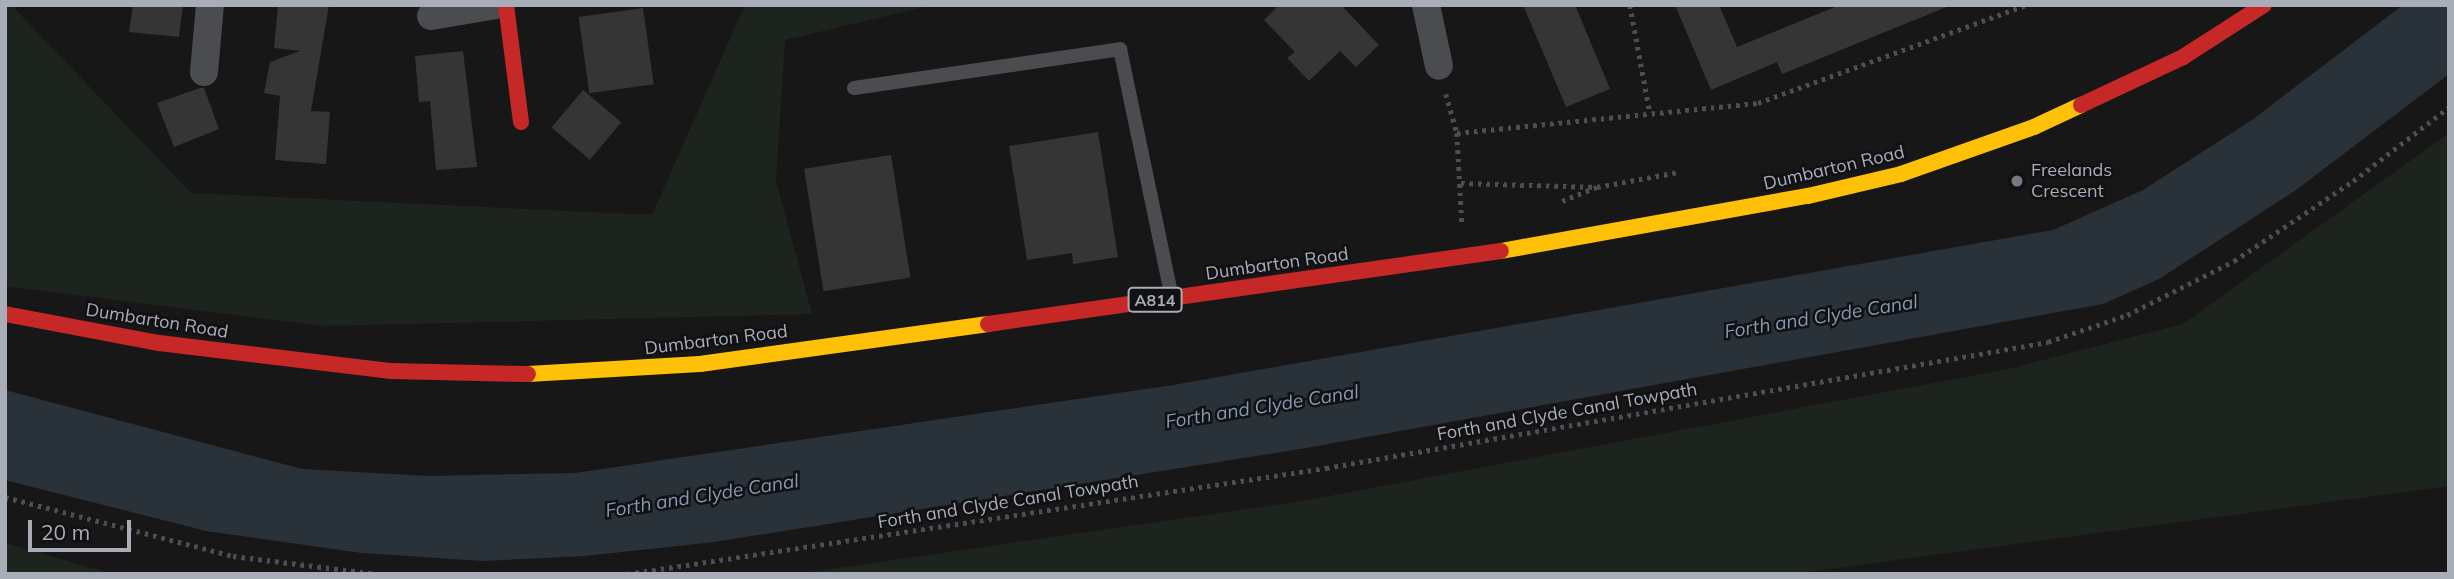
<!DOCTYPE html>
<html>
<head>
<meta charset="utf-8">
<style>
	body { margin:0 }
	#map { position:relative; width:2454px; height:579px; overflow:hidden; background:#171717; font-family:Mulish,sans-serif }
	div>[style] { position:absolute }
	[style*='--x'] { left:calc(var(--x)*1px); top:calc(var(--y)*1px); width:calc(var(--w)*1px); rotate:calc(var(--a)*1deg) }
	.green>* { inset:0; background:#1d241e }
	.water>* { inset:0; background:#2a3239 }
	.building>* { inset:0; background:#353536; transform-origin:0 0 }
	.path>* { height:4.5px; margin-top:-2.25px; transform-origin:0; background:repeating-linear-gradient(90deg,#4d4e52 0 3.5px,transparent 0 8.5px) }
	.lane>* { height:14px; margin:-7px; padding:0 7px; transform-origin:7px; border-radius:7px; background:#4b4c50 }
	.street>* { height:28px; margin:-14px; padding:0 14px; transform-origin:14px; border-radius:14px; background:#4b4c50 }
	.slow>* { height:16px; margin:-8px; padding:0 8px; transform-origin:8px; border-radius:8px; background:#ffc107 }
	.jam>* { height:16px; margin:-8px; padding:0 8px; transform-origin:8px; border-radius:8px; background:#c62828 }
	.dots>* { width:19px; height:19px; translate:-50% -50%; box-sizing:border-box; border:4px solid #111113; border-radius:50% }
	span { translate:-50% -50%; white-space:nowrap; text-align:center; line-height:1.15; -webkit-text-stroke:5px #111113; paint-order:stroke }
	.shield-label span { padding:2px 5px; background:#111113; border:2px solid; border-radius:5px; -webkit-text-stroke-width:0 }
	.shield-label { font-size:16px; color:#a8adb8; font-weight:700 }
	.street-label { font-size:18px; color:#a8adb8 }
	.poi-label { font-size:18px; color:#a8adb8 }
	.left { translate:0 -50%; text-align:left }
	.water-label { font-size:19px; color:#7f9ab3; font-style:italic }
	.frame { position:absolute; inset:0; border:7px solid #a8adb8; pointer-events:none }
	.scale { position:absolute; left:28px; top:520px; width:103px; height:32px; box-sizing:border-box; border:4px solid #a8adb8; border-top:0; padding-left:9px; font-size:21px; line-height:24px; white-space:nowrap; color:#a8adb8; -webkit-text-stroke:5px #111113; paint-order:stroke }
</style>
</head>
<body>
<div id="map">
	<div class="green">
		<i style="clip-path:polygon(5px 5px,17px 5px,16px 10px,191px 193px,652px 215px,745px 5px,933px 5px,785px 40px,776px 181px,812px 314px,324px 326px,5px 286px)"></i>
		<i style="clip-path:polygon(2449px 133px,2449px 486px,1792px 574px,795px 574px,1297px 502px,2008px 369px,2183px 324px)"></i>
		<i style="clip-path:polygon(5px 543px,113px 574px,5px 574px)"></i>
	</div>
	<div class="water">
		<i style="clip-path:polygon(2403px 5px,2449px 5px,2449px 74px,2296px 190px,2159px 279px,2103px 304px,1306px 448px,714px 542px,585px 556px,482px 561px,362px 553px,206px 531px,5px 480px,5px 390px,302px 469px,427px 476px,575px 473px,1173px 385px,2053px 230px,2143px 190px,2252px 120px)"></i>
	</div>
	<div class="building">
		<i style="clip-path:polygon(133px 5px,183px 5px,179px 37px,129px 32px)"></i>
		<i style="clip-path:polygon(278px 5px,329px 5px,311px 111px,330px 112px,326px 164px,275px 160px,280px 96px,264px 93px,270px 62px,300px 51px,274px 48px)"></i>
		<i style="clip-path:polygon(1279px 5px,1341px 5px,1379px 45px,1356px 67px,1340px 51px,1309px 81px,1287px 58px,1295px 52px,1264px 20px)"></i>
		<i style="clip-path:polygon(1523px 5px,1575px 5px,1610px 89px,1566px 107px)"></i>
		<i style="clip-path:polygon(1675px 5px,1719px 5px,1737px 47px,1840px 5px,1949px 6px,1782px 74px,1777px 62px,1711px 90px)"></i>
		<i style="left:643px;top:8px;width:77px;height:65px;rotate:82deg"></i>
		<i style="clip-path:polygon(463px 51px,477px 167px,436px 170px,430px 101px,419px 102px,415px 56px)"></i>
		<i style="clip-path:polygon(200px 88px,204px 88px,219px 129px,174px 147px,157px 103px)"></i>
		<i style="left:583px;top:90px;width:50px;height:49px;rotate:40deg"></i>
		<i style="clip-path:polygon(1098px 132px,1118px 257px,1073px 264px,1072px 253px,1027px 260px,1009px 146px)"></i>
		<i style="left:891px;top:155px;width:124px;height:88px;rotate:81deg"></i>
	</div>
	<div class="path">
		<i style="--x:1630;--y:5;--w:110;--a:79.5"></i>
		<i style="--x:1446;--y:94;--w:41;--a:74.2"></i>
		<i style="--x:1457;--y:133;--w:302;--a:-5.7"></i>
		<i style="--x:1758;--y:103;--w:285;--a:-20.1"></i>
		<i style="--x:1457;--y:133;--w:90;--a:86.8"></i>
		<i style="--x:1461;--y:183;--w:136;--a:1.7"></i>
		<i style="--x:1597;--y:187;--w:83;--a:-10.4"></i>
		<i style="--x:1562;--y:201;--w:38;--a:-22"></i>
		<i style="--x:5;--y:497;--w:236;--a:14.5"></i>
		<i style="--x:233;--y:556;--w:145;--a:7.1"></i>
		<i style="--x:627;--y:574;--w:707;--a:-8.62"></i>
		<i style="--x:1326;--y:468;--w:733;--a:-9.9"></i>
		<i style="--x:2048;--y:342;--w:83;--a:-18.9"></i>
		<i style="--x:2127;--y:315;--w:120;--a:-26.8"></i>
		<i style="--x:2234;--y:261;--w:143;--a:-33.9"></i>
		<i style="--x:2353;--y:181;--w:121;--a:-37.6"></i>
	</div>
	<div class="lane">
		<i style="--x:854;--y:88;--w:269;--a:-8.3"></i>
		<i style="--x:1120;--y:49;--w:254;--a:78.2"></i>
	</div>
	<div class="street">
		<i style="--x:1426;--y:5;--w:62;--a:78"></i>
		<i style="--x:431;--y:16;--w:66;--a:-9.6"></i>
		<i style="--x:204;--y:72;--w:67;--a:-84.9"></i>
	</div>
	<div class="slow">
		<i style="--x:1501;--y:251;--w:312;--a:-10.2"></i>
		<i style="--x:1808;--y:196;--w:96;--a:-13.3"></i>
		<i style="--x:1901;--y:174;--w:141;--a:-19.5"></i>
		<i style="--x:2034;--y:127;--w:52;--a:-25.1"></i>
		<i style="--x:528;--y:374;--w:172;--a:-3.3"></i>
		<i style="--x:700;--y:364;--w:291;--a:-7.9"></i>
	</div>
	<div class="jam">
		<i style="--x:506;--y:5;--w:118;--a:82.7"></i>
		<i style="--x:2081;--y:105;--w:113;--a:-25.2"></i>
		<i style="--x:2183;--y:57;--w:96;--a:-32.7"></i>
		<i style="--x:5;--y:314;--w:157;--a:10.7"></i>
		<i style="--x:159;--y:343;--w:234;--a:6.9"></i>
		<i style="--x:391;--y:371;--w:137;--a:1.3"></i>
		<i style="--x:988;--y:324;--w:518;--a:-8.1"></i>
	</div>
	<div class="dots">
		<i style="left:2017px;top:181px;background:#757880"></i>
	</div>
	<div class="shield-label">
		<span style="left:1155px;top:300px">A814</span>
	</div>
	<div class="street-label">
		<span style="left:1834px;top:168px;rotate:-13deg">Dumbarton Road</span>
		<span style="left:1277px;top:264px;rotate:-8deg">Dumbarton Road</span>
		<span style="left:157px;top:321px;rotate:9deg">Dumbarton Road</span>
		<span style="left:716px;top:340px;rotate:-7deg">Dumbarton Road</span>
		<span style="left:1567px;top:412px;rotate:-10deg">Forth and Clyde Canal Towpath</span>
		<span style="left:1008px;top:502px;rotate:-9deg">Forth and Clyde Canal Towpath</span>
	</div>
	<div class="poi-label">
		<span class="left" style="left:2031px;top:181px">Freelands<br>Crescent</span>
	</div>
	<div class="water-label">
		<span style="left:1821px;top:317px;rotate:-9deg">Forth and Clyde Canal</span>
		<span style="left:1262px;top:407px;rotate:-9deg">Forth and Clyde Canal</span>
		<span style="left:702px;top:496px;rotate:-9deg">Forth and Clyde Canal</span>
	</div>
	<div class="frame"></div>
	<div class="scale">20 m</div>
</div>
</body>
</html>
